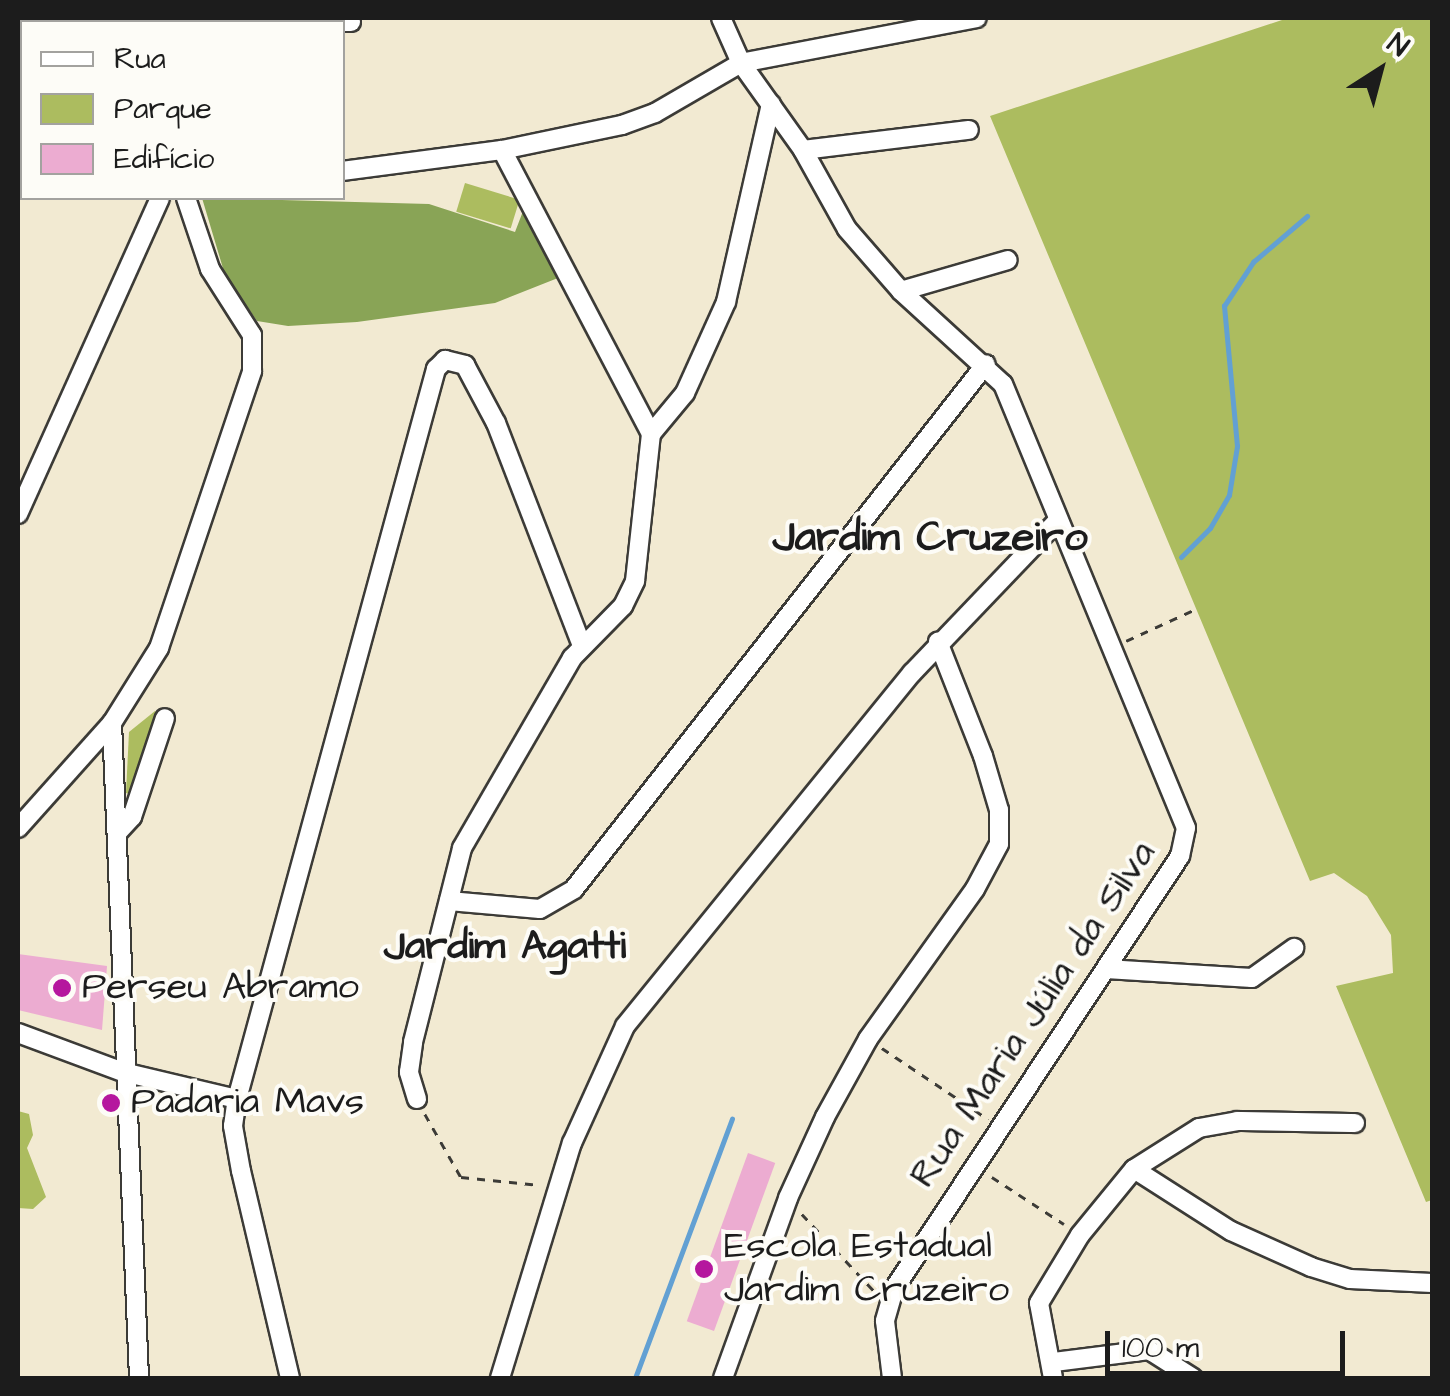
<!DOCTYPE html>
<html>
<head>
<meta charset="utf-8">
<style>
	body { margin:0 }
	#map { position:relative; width:1450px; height:1396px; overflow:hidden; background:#f2ead2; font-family:"Architects Daughter",sans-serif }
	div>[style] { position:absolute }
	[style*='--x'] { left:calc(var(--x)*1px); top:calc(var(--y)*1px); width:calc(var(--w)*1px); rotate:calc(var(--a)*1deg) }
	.green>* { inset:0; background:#acbc5f; transform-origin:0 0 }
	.forest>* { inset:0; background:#89a456 }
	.stream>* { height:5px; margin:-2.5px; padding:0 2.5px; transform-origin:2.5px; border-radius:2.5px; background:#62a0d3 }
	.building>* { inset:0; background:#ecacd1; transform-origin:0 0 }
	.path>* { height:2.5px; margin-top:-1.25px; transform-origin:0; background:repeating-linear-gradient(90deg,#3c3b37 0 8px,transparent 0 16px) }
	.roads { filter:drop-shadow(2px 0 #3c3b37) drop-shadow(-2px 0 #3c3b37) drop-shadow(0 2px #3c3b37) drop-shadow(0 -2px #3c3b37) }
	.minor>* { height:18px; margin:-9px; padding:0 9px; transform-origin:9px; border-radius:9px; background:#fff }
	.dots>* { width:28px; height:28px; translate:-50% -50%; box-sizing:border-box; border:5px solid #fdfcf7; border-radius:50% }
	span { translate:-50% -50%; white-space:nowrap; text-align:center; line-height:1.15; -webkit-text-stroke:8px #fdfcf7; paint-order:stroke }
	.poi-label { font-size:38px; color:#1c1c1c }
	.left { translate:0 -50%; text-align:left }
	.street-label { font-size:38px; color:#1c1c1c }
	.neighbourhood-label { font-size:40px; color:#1c1c1c; font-weight:700 }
	.quarter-label { font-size:42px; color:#1c1c1c; font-weight:700 }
	.frame { position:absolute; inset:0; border:20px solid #1c1c1c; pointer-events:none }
	.legend { position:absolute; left:20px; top:20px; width:325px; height:180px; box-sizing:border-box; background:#fdfcf7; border:2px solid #a3a29f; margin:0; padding:12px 18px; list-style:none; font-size:30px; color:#1c1c1c }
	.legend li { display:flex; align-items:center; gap:20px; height:50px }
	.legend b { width:50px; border:2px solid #a3a29f }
	.north { position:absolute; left:1330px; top:20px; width:100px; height:100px; -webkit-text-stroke:8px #fdfcf7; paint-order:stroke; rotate:36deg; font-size:28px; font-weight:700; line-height:40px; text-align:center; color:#1c1c1c }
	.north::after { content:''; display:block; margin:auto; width:35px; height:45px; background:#1c1c1c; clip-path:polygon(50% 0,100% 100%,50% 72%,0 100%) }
	.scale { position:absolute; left:1105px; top:1331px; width:240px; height:45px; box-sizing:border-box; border:5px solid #1c1c1c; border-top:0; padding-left:12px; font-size:30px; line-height:35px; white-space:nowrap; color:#1c1c1c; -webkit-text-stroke:8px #fdfcf7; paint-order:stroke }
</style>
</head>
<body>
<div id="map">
	<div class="green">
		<i style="clip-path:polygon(1288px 18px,1432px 18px,1432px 1200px,1426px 1202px,1336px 986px,1393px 973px,1391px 935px,1367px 896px,1334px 873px,1310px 881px,990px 116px)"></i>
		<i style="left:465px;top:183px;width:57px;height:30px;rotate:17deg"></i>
		<i style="clip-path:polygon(155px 711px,164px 717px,137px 796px,126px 793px,129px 732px)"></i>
		<i style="clip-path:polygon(18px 1111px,29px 1114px,33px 1135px,27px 1148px,46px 1197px,33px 1209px,18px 1208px)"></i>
	</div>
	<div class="forest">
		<i style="clip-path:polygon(202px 198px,429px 204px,515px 232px,525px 206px,563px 276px,495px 303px,357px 322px,288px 326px,257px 321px,225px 275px)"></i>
	</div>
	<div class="stream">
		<i style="--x:1181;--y:557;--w:41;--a:-45"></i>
		<i style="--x:1210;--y:528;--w:38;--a:-60"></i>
		<i style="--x:1229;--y:495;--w:50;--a:-80.7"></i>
		<i style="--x:1237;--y:446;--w:141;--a:-95.3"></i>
		<i style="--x:1224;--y:306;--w:53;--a:-56.6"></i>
		<i style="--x:1253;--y:262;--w:71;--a:-40.4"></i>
		<i style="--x:635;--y:1378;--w:277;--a:-69.5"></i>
	</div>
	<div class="building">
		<i style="clip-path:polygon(18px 954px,107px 966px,102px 1030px,18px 1010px)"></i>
		<i style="left:748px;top:1153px;width:29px;height:179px;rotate:20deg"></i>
	</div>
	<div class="path">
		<i style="--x:1126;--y:641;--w:77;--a:-24.6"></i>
		<i style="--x:882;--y:1048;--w:128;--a:33.8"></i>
		<i style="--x:425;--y:1114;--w:73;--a:60.3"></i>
		<i style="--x:461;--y:1177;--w:79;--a:5.8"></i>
		<i style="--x:992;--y:1177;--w:86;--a:33.1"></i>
		<i style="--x:802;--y:1214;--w:107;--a:46.9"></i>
	</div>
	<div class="roads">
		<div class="minor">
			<i style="--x:117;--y:18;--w:4;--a:90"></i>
			<i style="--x:721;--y:18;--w:49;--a:66"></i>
			<i style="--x:741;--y:63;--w:107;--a:54.5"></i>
			<i style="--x:803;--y:150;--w:90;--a:60.9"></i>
			<i style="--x:847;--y:229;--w:82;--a:48.9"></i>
			<i style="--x:901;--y:291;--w:138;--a:42.4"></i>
			<i style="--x:1003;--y:384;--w:480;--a:67.6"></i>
			<i style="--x:1186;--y:828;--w:29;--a:102"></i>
			<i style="--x:1180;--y:856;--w:519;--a:123.45"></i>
			<i style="--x:894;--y:1289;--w:33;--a:106"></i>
			<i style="--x:885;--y:1321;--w:57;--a:83"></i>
			<i style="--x:336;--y:22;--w:15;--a:0"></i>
			<i style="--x:502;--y:150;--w:321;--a:62.3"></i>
			<i style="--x:803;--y:150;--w:167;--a:-6.9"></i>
			<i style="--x:342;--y:171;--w:161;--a:-7.5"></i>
			<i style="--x:502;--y:150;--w:123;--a:-11.8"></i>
			<i style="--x:622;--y:125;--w:35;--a:-20"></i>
			<i style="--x:655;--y:113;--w:99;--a:-30.2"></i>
			<i style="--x:741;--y:63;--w:240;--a:-10.8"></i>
			<i style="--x:901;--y:291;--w:111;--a:-16.2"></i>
			<i style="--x:18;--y:514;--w:346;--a:-65.8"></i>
			<i style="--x:112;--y:723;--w:656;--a:87.64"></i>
			<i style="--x:18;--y:828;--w:141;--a:-48.2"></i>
			<i style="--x:112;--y:723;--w:89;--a:-57.9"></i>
			<i style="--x:159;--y:648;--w:292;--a:-71.4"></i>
			<i style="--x:252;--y:371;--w:36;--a:-90"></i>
			<i style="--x:252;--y:335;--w:78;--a:-122.5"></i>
			<i style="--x:210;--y:269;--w:75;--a:-108.7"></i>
			<i style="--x:117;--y:833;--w:22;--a:-47"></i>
			<i style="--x:132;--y:817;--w:104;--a:-71.6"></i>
			<i style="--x:449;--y:901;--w:91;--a:5"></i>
			<i style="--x:540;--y:909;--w:39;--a:-30"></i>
			<i style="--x:574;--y:889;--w:667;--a:-51.88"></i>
			<i style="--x:1106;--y:969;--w:146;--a:3.5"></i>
			<i style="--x:1252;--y:978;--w:52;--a:-35.5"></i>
			<i style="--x:18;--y:1033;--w:112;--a:20.4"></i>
			<i style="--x:123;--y:1072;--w:117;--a:13.3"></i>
			<i style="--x:417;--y:1099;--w:28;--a:-107"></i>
			<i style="--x:409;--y:1072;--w:30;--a:-82"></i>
			<i style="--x:413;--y:1042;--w:200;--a:-75.8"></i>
			<i style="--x:462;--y:848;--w:220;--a:-59.9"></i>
			<i style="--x:572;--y:658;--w:73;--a:-45.6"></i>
			<i style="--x:623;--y:606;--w:28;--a:-64"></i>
			<i style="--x:635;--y:581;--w:148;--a:-83.8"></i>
			<i style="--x:651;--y:434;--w:53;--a:-50.3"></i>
			<i style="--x:685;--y:393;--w:100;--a:-65.7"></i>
			<i style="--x:726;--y:302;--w:203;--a:-77.2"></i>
			<i style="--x:1134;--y:1169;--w:115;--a:32.6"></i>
			<i style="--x:1231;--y:1231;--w:88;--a:24.2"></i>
			<i style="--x:1311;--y:1267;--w:41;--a:17.1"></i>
			<i style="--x:1350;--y:1279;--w:82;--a:2.8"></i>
			<i style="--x:1054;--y:1362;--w:96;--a:-7.2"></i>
			<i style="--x:1149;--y:1350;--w:52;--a:32.5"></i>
			<i style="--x:290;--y:1378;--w:213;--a:-103.3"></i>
			<i style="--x:241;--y:1171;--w:46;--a:-100.1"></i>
			<i style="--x:233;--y:1126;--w:27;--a:-82"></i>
			<i style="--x:237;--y:1099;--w:757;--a:-74.75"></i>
			<i style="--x:436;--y:369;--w:13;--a:-45"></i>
			<i style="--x:445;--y:360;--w:21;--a:14"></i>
			<i style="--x:465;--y:365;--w:66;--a:61.9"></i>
			<i style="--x:496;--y:423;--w:239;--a:68.9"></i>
			<i style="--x:500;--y:1378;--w:246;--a:-73"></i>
			<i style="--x:572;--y:1143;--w:128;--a:-65.6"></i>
			<i style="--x:625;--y:1026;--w:455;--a:-50.9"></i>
			<i style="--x:912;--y:673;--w:211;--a:-46.3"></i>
			<i style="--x:723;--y:1378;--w:191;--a:-70.1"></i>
			<i style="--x:788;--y:1198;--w:89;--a:-65.4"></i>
			<i style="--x:825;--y:1117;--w:89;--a:-61.1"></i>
			<i style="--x:868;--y:1039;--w:184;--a:-54.5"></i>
			<i style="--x:975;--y:889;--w:51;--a:-61.9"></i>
			<i style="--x:999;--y:844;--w:34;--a:-90"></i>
			<i style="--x:999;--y:810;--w:56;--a:-106.5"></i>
			<i style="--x:983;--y:756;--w:123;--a:-111.5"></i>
			<i style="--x:1053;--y:1378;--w:76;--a:-100.6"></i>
			<i style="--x:1039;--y:1303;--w:79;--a:-58.9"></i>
			<i style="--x:1080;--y:1235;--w:85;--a:-50.7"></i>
			<i style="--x:1134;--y:1169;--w:77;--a:-32.2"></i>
			<i style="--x:1199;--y:1128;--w:39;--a:-10"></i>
			<i style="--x:1237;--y:1121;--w:118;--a:1"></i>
		</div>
	</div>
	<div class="dots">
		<i style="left:62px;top:988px;background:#b5179e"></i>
		<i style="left:111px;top:1103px;background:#b5179e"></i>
		<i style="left:704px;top:1269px;background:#b5179e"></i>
	</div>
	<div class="poi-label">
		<span class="left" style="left:82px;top:988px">Perseu Abramo</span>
		<span class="left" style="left:131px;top:1103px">Padaria Mavs</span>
		<span class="left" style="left:724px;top:1269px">Escola Estadual<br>Jardim Cruzeiro</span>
	</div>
	<div class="street-label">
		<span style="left:1034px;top:1015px;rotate:-56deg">Rua Maria Júlia da Silva</span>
	</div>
	<div class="neighbourhood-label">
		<span style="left:505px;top:947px">Jardim Agatti</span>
	</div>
	<div class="quarter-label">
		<span style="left:930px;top:538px">Jardim Cruzeiro</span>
	</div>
	<div class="frame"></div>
	<ul class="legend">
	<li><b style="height:12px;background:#fff"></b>Rua</li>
	<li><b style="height:28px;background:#acbc5f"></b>Parque</li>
	<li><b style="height:28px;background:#ecacd1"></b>Edifício</li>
	</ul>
	<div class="north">N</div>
	<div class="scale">100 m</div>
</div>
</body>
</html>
